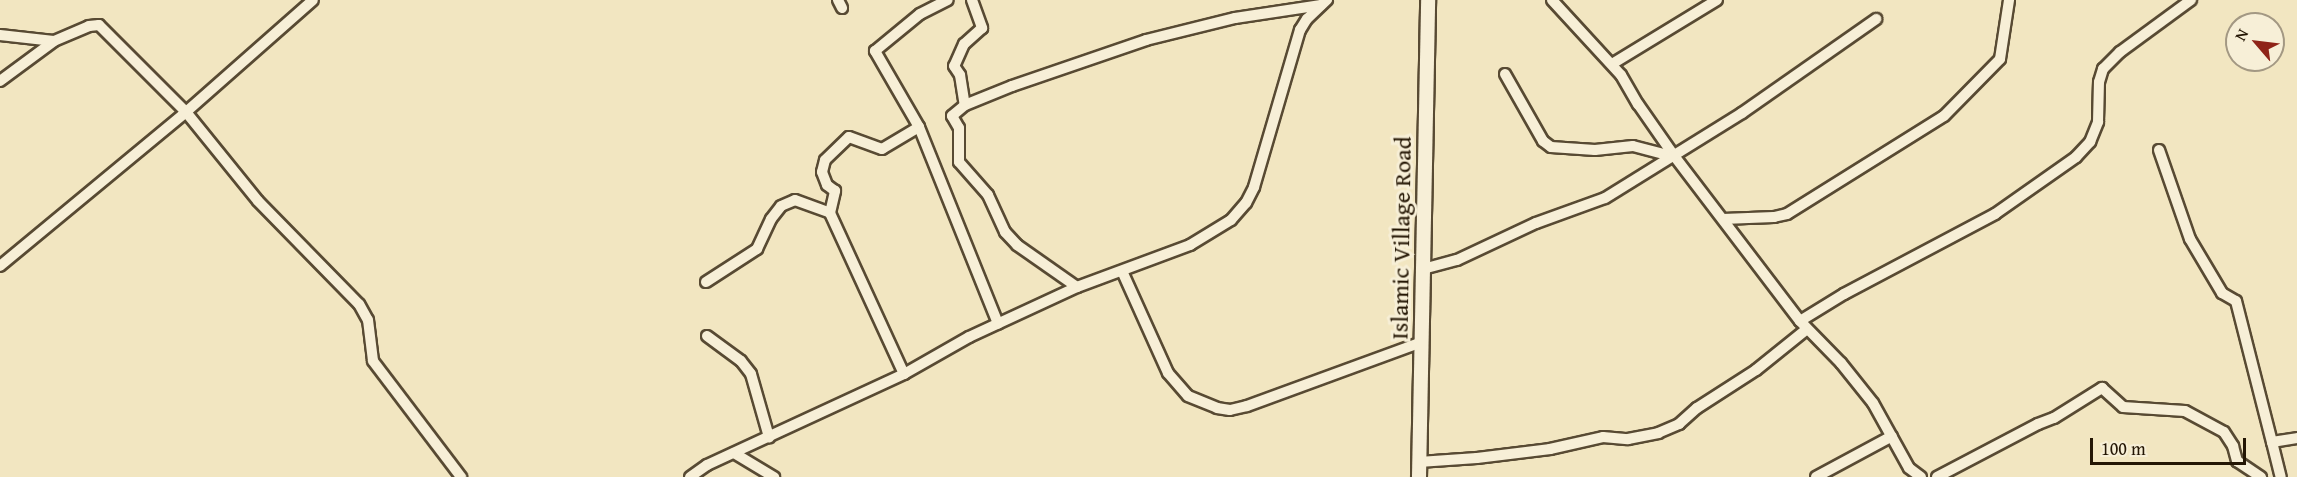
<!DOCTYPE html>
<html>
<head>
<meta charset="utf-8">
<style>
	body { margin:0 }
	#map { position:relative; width:2297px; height:477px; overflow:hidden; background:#f2e6c1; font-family:"Gentium Book Plus",serif }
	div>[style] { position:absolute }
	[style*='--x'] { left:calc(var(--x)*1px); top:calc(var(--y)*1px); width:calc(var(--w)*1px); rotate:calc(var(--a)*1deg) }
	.roads { filter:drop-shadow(2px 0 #584a33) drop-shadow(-2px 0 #584a33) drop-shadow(0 2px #584a33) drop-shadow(0 -2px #584a33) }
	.minor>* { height:10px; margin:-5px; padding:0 5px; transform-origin:5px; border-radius:5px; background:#f7efd7 }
	.tertiary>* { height:14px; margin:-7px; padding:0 7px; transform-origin:7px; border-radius:7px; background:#f7efd7 }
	span { translate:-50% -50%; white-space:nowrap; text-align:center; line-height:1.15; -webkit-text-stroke:6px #f7efd7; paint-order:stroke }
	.street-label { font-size:24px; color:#241604 }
	.north { position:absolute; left:2225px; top:12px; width:60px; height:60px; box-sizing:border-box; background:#f7efd7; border:2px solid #a39883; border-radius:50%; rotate:298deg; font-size:16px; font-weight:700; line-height:24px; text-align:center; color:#241604 }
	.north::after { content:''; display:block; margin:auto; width:21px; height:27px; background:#8f2418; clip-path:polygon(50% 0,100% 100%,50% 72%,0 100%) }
	.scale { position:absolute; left:2090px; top:438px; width:156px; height:27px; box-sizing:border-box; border:3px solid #241604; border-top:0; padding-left:8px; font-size:18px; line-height:21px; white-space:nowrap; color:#241604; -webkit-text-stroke:4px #f7efd7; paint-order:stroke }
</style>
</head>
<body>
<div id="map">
	<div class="roads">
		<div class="minor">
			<i style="--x:838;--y:0;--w:9;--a:63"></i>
			<i style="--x:972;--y:0;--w:30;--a:70"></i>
			<i style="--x:982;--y:28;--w:24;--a:138"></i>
			<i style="--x:964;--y:44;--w:24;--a:114"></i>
			<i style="--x:954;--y:66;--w:11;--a:56"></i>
			<i style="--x:960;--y:75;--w:30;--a:81"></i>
			<i style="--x:965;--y:105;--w:17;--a:140"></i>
			<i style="--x:952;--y:116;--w:14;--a:60"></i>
			<i style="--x:959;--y:128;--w:34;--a:90"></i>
			<i style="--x:959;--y:162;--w:44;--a:48.7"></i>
			<i style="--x:988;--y:195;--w:41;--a:65.3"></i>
			<i style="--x:1005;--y:232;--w:18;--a:47"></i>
			<i style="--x:1017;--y:245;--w:73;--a:35"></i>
			<i style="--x:1552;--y:0;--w:102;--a:47.4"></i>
			<i style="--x:1621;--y:75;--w:34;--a:60"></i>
			<i style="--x:1638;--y:104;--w:65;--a:55.1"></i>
			<i style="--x:1675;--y:157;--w:206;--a:52.7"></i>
			<i style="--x:1800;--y:321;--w:59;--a:45.7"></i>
			<i style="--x:1841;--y:363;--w:51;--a:51.3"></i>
			<i style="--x:1873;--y:403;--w:74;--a:61"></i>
			<i style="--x:1909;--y:468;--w:15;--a:37"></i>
			<i style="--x:0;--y:35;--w:54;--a:6.3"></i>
			<i style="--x:1612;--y:64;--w:123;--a:-31.4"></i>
			<i style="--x:1505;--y:74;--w:77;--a:60.4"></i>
			<i style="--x:1543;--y:141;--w:10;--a:37"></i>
			<i style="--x:1551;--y:147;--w:44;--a:3.9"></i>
			<i style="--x:1595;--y:150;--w:38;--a:-6"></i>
			<i style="--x:1633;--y:146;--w:43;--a:14.7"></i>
			<i style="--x:0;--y:81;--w:67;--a:-36.5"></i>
			<i style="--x:54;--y:41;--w:38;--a:-23"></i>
			<i style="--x:89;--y:26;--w:10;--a:-6"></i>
			<i style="--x:99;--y:25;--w:123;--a:45"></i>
			<i style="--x:186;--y:112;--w:169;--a:-41.4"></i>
			<i style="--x:965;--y:105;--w:51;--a:-22"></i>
			<i style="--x:1012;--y:86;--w:142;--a:-18.9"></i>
			<i style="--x:1146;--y:40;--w:92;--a:-13.9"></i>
			<i style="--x:1235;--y:18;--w:87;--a:-8.6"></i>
			<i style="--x:919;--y:127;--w:88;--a:-120.1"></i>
			<i style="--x:875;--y:51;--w:58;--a:-39.4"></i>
			<i style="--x:920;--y:14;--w:31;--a:-27"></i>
			<i style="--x:2159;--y:150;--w:94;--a:70.8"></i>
			<i style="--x:2190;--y:239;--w:63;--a:59.3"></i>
			<i style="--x:2222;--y:293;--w:16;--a:30"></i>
			<i style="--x:2236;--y:301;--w:146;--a:75.7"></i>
			<i style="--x:2272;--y:442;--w:25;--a:-9"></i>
			<i style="--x:1723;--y:219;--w:51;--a:-2.2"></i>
			<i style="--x:1774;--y:217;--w:13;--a:-13"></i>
			<i style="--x:1787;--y:214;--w:185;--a:-32"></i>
			<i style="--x:1944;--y:116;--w:80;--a:-45.5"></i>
			<i style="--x:2000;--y:59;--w:60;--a:-81.3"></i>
			<i style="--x:0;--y:266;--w:241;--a:-39.6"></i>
			<i style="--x:186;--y:112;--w:114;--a:51"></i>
			<i style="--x:258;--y:201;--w:144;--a:45.6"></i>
			<i style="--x:359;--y:304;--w:18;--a:61"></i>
			<i style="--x:368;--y:320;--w:41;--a:83"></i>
			<i style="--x:373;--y:361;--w:146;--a:52.8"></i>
			<i style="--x:1423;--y:269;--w:35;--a:-15"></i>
			<i style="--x:1457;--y:260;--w:87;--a:-25.1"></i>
			<i style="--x:1536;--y:223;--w:73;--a:-19.9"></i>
			<i style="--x:1605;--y:198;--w:161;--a:-31.8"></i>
			<i style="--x:1742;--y:113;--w:164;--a:-35"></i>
			<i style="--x:1122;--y:271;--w:112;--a:65.7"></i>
			<i style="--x:1168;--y:373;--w:30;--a:49"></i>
			<i style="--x:1188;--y:396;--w:31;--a:22"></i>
			<i style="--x:1217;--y:408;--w:13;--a:9"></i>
			<i style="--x:1230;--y:410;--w:17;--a:-13"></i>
			<i style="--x:1247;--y:406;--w:186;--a:-20.1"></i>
			<i style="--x:706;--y:282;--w:61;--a:-32.9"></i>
			<i style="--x:757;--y:249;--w:33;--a:-65"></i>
			<i style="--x:771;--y:219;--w:16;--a:-52"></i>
			<i style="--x:781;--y:206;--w:15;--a:-23"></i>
			<i style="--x:795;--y:200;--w:37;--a:20"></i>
			<i style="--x:1800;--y:321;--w:52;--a:-31.5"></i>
			<i style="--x:1844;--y:294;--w:171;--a:-27.9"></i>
			<i style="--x:1995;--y:214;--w:99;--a:-35.1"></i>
			<i style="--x:2076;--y:157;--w:21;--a:-47"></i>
			<i style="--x:2090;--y:142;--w:22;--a:-68"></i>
			<i style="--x:2098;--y:122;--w:40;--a:-88.6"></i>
			<i style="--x:2099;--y:82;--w:14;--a:-73"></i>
			<i style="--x:2103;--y:69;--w:24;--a:-45"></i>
			<i style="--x:2120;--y:52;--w:88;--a:-36.2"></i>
			<i style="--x:707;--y:336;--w:42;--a:36.3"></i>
			<i style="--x:741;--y:361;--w:16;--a:52"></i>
			<i style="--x:751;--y:374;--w:66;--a:74.1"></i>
			<i style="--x:904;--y:374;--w:177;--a:-114.7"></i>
			<i style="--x:830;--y:213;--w:23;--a:-77"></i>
			<i style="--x:835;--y:191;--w:10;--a:-143"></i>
			<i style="--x:827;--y:185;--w:14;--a:-111"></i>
			<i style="--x:822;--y:172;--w:12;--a:-76"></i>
			<i style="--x:825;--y:160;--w:33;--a:-44"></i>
			<i style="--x:849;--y:137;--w:35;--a:20"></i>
			<i style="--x:882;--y:149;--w:43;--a:-30.7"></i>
			<i style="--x:919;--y:127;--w:212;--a:68.1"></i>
			<i style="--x:2272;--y:442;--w:36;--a:76"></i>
			<i style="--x:734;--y:453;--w:47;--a:31"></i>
			<i style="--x:1419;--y:462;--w:58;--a:-3.9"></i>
			<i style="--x:1477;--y:458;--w:74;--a:-7"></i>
			<i style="--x:1550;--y:449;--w:54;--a:-12.8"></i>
			<i style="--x:1603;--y:437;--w:25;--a:5"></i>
			<i style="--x:1628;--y:439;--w:31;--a:-11"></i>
			<i style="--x:1658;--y:433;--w:23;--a:-23"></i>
			<i style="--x:1679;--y:424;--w:24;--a:-42"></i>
			<i style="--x:1697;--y:408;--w:70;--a:-32.8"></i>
			<i style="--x:1756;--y:370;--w:65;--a:-38.8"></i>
			<i style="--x:690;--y:477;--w:21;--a:-35"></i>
			<i style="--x:707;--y:465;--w:217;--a:-24.8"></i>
			<i style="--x:904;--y:374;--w:75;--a:-29.6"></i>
			<i style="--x:969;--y:337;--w:119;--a:-24.8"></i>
			<i style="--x:1077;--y:287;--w:121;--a:-20.4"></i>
			<i style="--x:1190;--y:245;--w:48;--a:-31.4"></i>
			<i style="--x:1231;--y:220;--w:23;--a:-49"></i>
			<i style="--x:1246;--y:203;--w:18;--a:-63"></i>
			<i style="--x:1254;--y:187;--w:164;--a:-73.7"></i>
			<i style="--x:1300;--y:30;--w:13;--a:-58"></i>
			<i style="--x:1307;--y:19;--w:28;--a:-44"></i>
			<i style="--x:1816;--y:477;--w:86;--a:-28.3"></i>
			<i style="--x:1937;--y:477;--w:114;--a:-27.7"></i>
			<i style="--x:2038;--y:424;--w:17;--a:-21"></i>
			<i style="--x:2054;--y:418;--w:57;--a:-32"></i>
			<i style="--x:2102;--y:388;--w:28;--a:42"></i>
			<i style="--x:2123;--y:407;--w:62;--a:3.7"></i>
			<i style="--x:2185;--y:411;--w:44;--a:28.3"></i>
			<i style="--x:2224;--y:432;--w:17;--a:57"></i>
			<i style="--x:2233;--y:446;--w:16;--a:75"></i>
			<i style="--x:2237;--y:461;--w:29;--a:34"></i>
		</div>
		<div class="tertiary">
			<i style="--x:1419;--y:477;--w:477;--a:-88.9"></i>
		</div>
	</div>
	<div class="street-label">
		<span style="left:1401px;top:238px;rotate:-89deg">Islamic Village Road</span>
	</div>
	<div class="north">N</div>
	<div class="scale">100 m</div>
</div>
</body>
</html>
